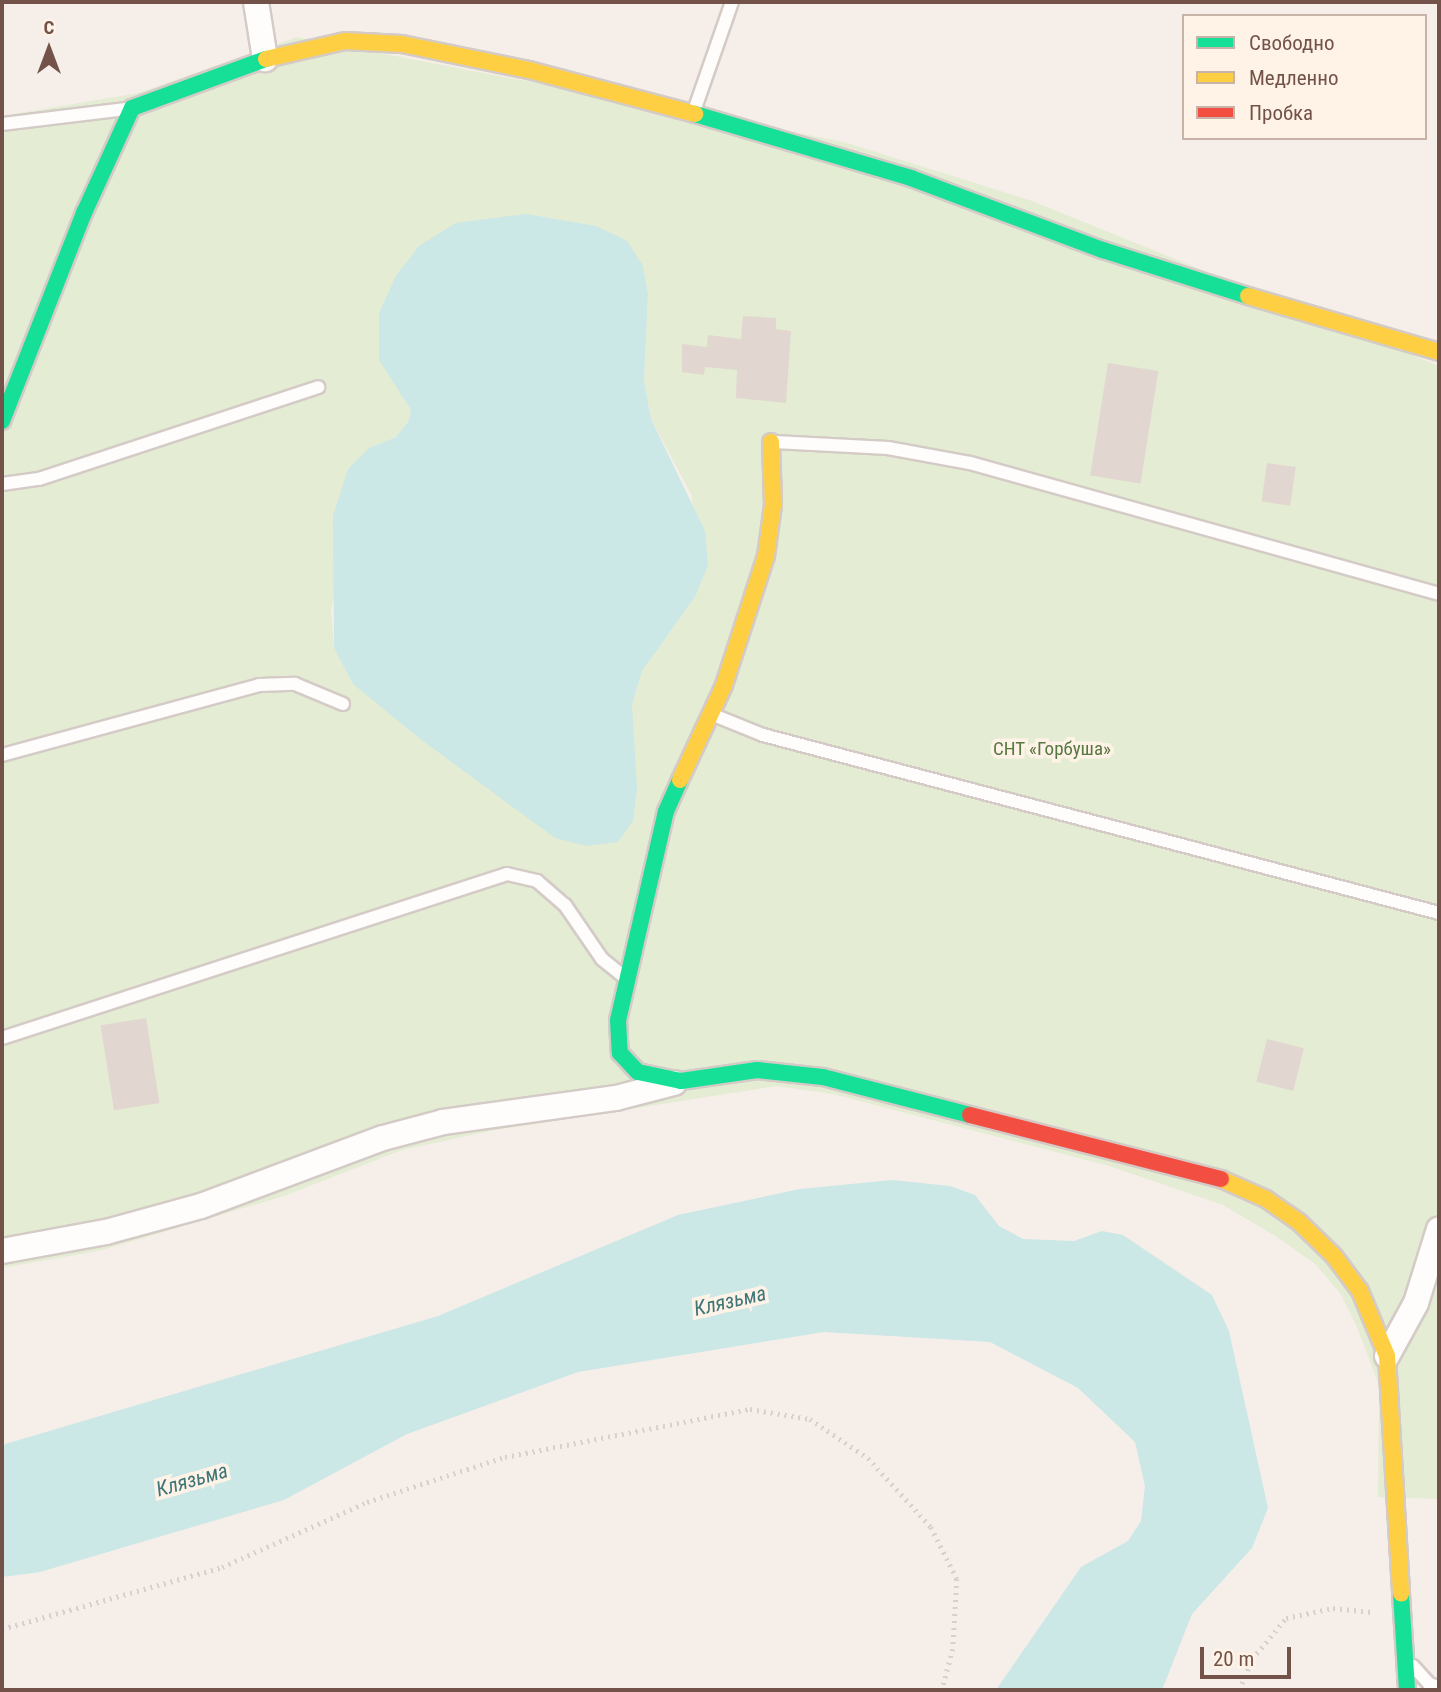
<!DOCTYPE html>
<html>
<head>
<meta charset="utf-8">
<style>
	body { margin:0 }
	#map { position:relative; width:1441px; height:1692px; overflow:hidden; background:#f6efe9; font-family:"Roboto Condensed",sans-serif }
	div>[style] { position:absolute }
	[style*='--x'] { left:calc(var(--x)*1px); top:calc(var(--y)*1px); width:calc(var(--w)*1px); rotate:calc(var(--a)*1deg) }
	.green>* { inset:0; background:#e4ecd4 }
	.water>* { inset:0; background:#cbe7e6 }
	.building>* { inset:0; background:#e2d6d0; transform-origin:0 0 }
	.path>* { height:4.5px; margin-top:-2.25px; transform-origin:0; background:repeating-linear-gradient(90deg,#d9cfcc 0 2px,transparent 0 7px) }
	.roads { filter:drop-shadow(2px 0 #d4cbc6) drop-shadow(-2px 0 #d4cbc6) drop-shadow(0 2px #d4cbc6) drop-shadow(0 -2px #d4cbc6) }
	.lane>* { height:12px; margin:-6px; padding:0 6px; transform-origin:6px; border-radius:6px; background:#fefdfc }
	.street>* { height:24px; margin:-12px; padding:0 12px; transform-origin:12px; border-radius:12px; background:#fefdfc }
	.fast>* { height:16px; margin:-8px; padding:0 8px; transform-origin:8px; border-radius:8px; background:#16e098 }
	.slow>* { height:16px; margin:-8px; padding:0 8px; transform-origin:8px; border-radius:8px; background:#ffcf43 }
	.jam>* { height:16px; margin:-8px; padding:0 8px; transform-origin:8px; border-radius:8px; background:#f24e42 }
	span { translate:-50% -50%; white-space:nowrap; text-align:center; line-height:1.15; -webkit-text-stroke:7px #fff3e8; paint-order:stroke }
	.park-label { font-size:19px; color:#587842 }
	.water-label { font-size:21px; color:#3e7678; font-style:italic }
	.frame { position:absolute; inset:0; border:4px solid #735349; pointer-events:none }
	.legend { position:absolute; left:1182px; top:14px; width:245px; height:126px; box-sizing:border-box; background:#fff3e8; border:2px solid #c7b3a8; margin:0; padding:9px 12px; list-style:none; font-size:21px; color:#735349 }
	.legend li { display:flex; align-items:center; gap:14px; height:35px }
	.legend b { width:35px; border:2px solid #c7b3a8 }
	.north { position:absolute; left:14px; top:14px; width:70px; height:70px; -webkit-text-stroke:5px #fff3e8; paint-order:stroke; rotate:0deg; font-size:19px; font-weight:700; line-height:28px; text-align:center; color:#735349 }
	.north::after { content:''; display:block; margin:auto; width:24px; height:32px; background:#735349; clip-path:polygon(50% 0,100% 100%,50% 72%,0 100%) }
	.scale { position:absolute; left:1200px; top:1647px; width:91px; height:32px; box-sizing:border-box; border:4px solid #735349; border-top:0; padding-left:9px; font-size:21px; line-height:24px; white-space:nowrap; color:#735349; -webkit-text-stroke:5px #fff3e8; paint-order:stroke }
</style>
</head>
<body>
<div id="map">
	<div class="green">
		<i style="clip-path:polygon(evenodd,297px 37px,844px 142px,1032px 201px,1439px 366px,1439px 1499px,1378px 1497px,1379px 1385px,1356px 1325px,1340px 1293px,1315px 1264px,1277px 1237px,1223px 1205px,1109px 1166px,833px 1094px,776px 1086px,490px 1131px,402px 1150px,284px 1196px,103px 1250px,2px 1268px,2px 116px,138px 93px,297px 37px,643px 266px,648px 294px,644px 380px,651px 419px,692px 496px,695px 597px,642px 671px,632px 705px,632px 744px,419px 738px,353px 683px,334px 648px,331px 610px,369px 448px,396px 437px,408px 422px,411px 410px,404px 399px,643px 266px)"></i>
	</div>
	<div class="water">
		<i style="clip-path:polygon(526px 214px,596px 226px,627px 241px,643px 266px,648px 294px,644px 380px,651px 419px,705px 531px,708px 565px,695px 597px,642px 671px,632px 705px,637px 788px,633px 821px,618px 842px,586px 846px,555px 838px,419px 738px,353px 684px,334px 648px,333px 516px,348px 469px,369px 448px,396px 437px,408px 422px,411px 410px,379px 360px,379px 313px,396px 276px,419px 246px,456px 223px)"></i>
		<i style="clip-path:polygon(892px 1180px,950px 1186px,975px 1195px,999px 1226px,1023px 1239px,1074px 1241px,1102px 1231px,1123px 1235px,1212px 1295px,1229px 1331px,1268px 1508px,1252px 1548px,1192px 1614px,1162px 1690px,996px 1690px,1081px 1567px,1128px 1541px,1141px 1521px,1145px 1486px,1135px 1442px,1078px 1388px,990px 1342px,824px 1332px,578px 1372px,407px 1434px,284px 1500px,40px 1572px,2px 1577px,2px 1445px,438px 1316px,678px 1215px,800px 1189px)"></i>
	</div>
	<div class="building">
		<i style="clip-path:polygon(743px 316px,776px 318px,776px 329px,791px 331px,786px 403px,736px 398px,737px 370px,705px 367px,704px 375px,682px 372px,682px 344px,707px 347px,708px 335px,741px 339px)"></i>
		<i style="left:1108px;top:363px;width:51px;height:114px;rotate:9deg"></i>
		<i style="left:1267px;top:463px;width:29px;height:39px;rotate:8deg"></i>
		<i style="left:146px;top:1018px;width:86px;height:46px;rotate:81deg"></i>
		<i style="left:1267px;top:1039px;width:38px;height:44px;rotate:14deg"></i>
	</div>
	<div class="path">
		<i style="--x:2;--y:1629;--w:229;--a:-15.7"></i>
		<i style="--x:222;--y:1567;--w:159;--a:-24.1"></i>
		<i style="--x:367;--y:1502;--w:145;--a:-18.1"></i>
		<i style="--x:505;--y:1457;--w:250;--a:-11.1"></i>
		<i style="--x:750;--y:1409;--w:61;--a:9.5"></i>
		<i style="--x:810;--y:1419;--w:70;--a:33.9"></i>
		<i style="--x:868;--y:1458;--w:93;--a:47.6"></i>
		<i style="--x:931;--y:1527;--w:58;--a:63.4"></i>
		<i style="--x:957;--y:1579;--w:70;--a:93.3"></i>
		<i style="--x:953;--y:1649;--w:42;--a:105"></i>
		<i style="--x:1239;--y:1690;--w:34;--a:-67"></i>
		<i style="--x:1252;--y:1659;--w:53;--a:-50.3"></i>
		<i style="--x:1286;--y:1618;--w:48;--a:-12"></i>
		<i style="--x:1333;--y:1608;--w:39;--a:6"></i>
	</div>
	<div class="roads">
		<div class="lane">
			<i style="--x:694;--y:111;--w:115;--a:-70.8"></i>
			<i style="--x:2;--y:124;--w:125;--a:-6.9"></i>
			<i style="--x:775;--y:442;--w:113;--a:3"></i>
			<i style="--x:888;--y:448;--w:83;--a:10.4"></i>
			<i style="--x:970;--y:463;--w:487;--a:15.6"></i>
			<i style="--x:2;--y:484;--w:37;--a:-8"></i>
			<i style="--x:39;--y:479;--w:294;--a:-18.2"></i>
			<i style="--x:711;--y:714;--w:56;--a:22"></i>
			<i style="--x:763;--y:735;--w:699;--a:14.75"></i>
			<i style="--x:2;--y:755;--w:266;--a:-15.2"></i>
			<i style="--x:259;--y:685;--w:36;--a:-2"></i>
			<i style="--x:295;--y:684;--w:52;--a:22.6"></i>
			<i style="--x:2;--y:1038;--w:531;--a:-17.99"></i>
			<i style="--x:507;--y:874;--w:31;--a:13"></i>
			<i style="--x:537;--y:881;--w:37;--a:41"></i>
			<i style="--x:565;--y:905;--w:65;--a:55.6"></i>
			<i style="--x:602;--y:959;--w:28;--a:39"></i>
			<i style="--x:1413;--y:1666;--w:24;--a:48"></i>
			<i style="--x:1429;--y:1684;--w:10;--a:17"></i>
		</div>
		<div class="street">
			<i style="--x:256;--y:2;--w:58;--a:81"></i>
			<i style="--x:2;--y:1251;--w:106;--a:-10.4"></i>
			<i style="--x:106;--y:1232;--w:98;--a:-15.3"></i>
			<i style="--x:201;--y:1206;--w:194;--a:-20.5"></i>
			<i style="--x:383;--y:1138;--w:62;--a:-14.9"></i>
			<i style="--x:443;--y:1122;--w:175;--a:-7.9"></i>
			<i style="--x:616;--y:1098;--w:60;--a:-14.5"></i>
			<i style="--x:1387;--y:1356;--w:60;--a:-61.3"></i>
			<i style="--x:1416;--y:1303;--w:77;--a:-72.7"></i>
		</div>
		<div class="fast">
			<i style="--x:695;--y:114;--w:225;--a:16.5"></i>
			<i style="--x:911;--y:178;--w:205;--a:20.6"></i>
			<i style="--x:1103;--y:250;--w:152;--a:17.6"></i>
			<i style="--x:2;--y:421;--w:224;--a:-68.5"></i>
			<i style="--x:84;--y:213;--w:115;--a:-65.4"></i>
			<i style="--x:132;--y:108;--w:143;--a:-20.1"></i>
			<i style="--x:680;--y:780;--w:34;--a:114"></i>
			<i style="--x:666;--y:811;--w:214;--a:102.9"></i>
			<i style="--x:618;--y:1020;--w:33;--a:87"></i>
			<i style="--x:620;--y:1053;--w:26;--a:47"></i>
			<i style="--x:638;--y:1072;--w:44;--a:11.8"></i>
			<i style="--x:681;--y:1081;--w:77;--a:-8.2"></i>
			<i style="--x:757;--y:1070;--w:66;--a:6.1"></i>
			<i style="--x:823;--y:1077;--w:152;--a:14.5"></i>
			<i style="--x:1401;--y:1594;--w:96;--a:86.4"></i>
		</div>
		<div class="slow">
			<i style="--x:266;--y:59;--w:81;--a:-12.8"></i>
			<i style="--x:345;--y:41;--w:57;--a:3"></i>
			<i style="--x:402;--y:44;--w:130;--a:11.6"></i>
			<i style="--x:529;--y:70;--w:172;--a:14.8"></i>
			<i style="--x:1248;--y:296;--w:199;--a:16.3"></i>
			<i style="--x:680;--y:780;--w:105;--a:-65.1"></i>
			<i style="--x:724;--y:685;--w:136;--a:-72"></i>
			<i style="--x:766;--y:556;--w:51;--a:-82.2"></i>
			<i style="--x:773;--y:505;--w:63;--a:-91.8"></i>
			<i style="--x:1221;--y:1179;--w:49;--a:24"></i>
			<i style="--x:1266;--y:1199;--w:40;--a:34.9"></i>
			<i style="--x:1299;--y:1222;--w:49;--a:44.2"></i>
			<i style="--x:1334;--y:1256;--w:44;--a:53.4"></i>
			<i style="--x:1360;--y:1291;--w:70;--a:67.4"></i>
			<i style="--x:1387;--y:1356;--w:238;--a:86.6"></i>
		</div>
		<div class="jam">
			<i style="--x:970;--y:1115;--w:259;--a:14.3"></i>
		</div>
	</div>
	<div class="park-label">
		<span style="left:1052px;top:749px">СНТ «Горбуша»</span>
	</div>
	<div class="water-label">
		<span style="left:730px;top:1301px;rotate:-13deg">Клязьма</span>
		<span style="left:192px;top:1480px;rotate:-16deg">Клязьма</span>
	</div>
	<div class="frame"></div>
	<ul class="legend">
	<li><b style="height:9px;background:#16e098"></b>Свободно</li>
	<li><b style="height:9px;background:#ffcf43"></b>Медленно</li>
	<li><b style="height:9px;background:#f24e42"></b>Пробка</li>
	</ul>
	<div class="north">С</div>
	<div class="scale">20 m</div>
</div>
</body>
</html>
